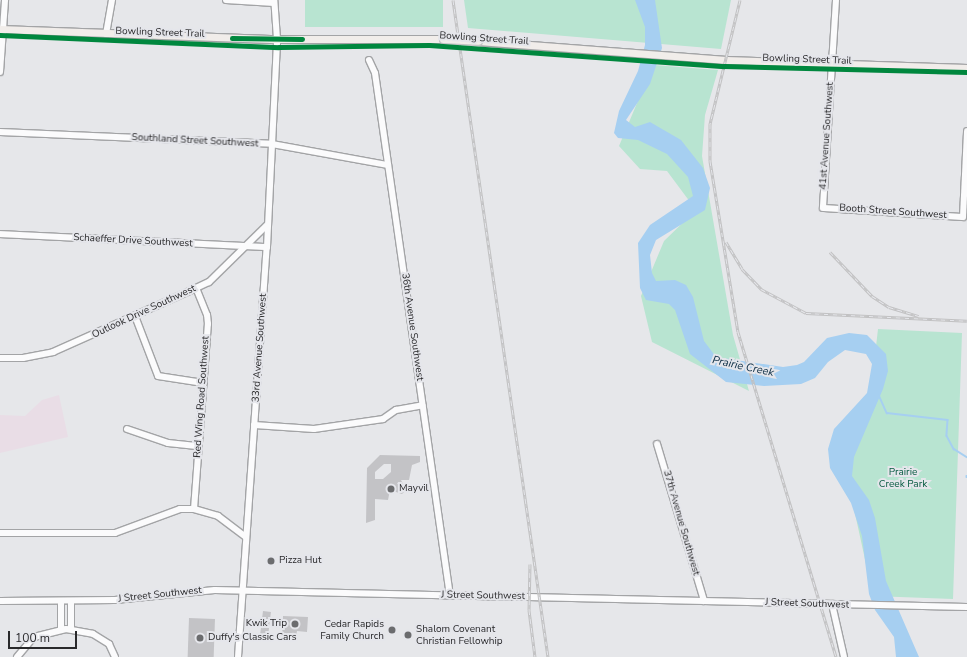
<!DOCTYPE html>
<html>
<head>
<meta charset="utf-8">
<style>
	body { margin:0 }
	#map { position:relative; width:967px; height:657px; overflow:hidden; background:#e6e7ea; font-family:"Nunito Sans",sans-serif }
	div>[style] { position:absolute }
	[style*='--x'] { left:calc(var(--x)*1px); top:calc(var(--y)*1px); width:calc(var(--w)*1px); rotate:calc(var(--a)*1deg) }
	.education>* { inset:0; background:#e9dde6 }
	.green>* { inset:0; background:#b8e4d1; transform-origin:0 0 }
	.water>* { inset:0; background:#a6cff1 }
	.stream>* { height:1.5px; margin:-0.75px; padding:0 0.75px; transform-origin:0.75px; border-radius:0.75px; background:#a6cff1 }
	.building>* { inset:0; background:#c3c3c6; transform-origin:0 0 }
	.roads { filter:drop-shadow(1px 0 #a3a4a6) drop-shadow(-1px 0 #a3a4a6) drop-shadow(0 1px #a3a4a6) drop-shadow(0 -1px #a3a4a6) }
	.minor>* { height:6px; margin:-3px; padding:0 3px; transform-origin:3px; border-radius:3px; background:#fbfbfc }
	.major>* { height:7px; margin:-3.5px; padding:0 3.5px; transform-origin:3.5px; border-radius:3.5px; background:#f1edea }
	.rail>* { height:3px; margin-top:-1.5px; transform-origin:0; background:repeating-linear-gradient(90deg,#e5e6eb 0 4.5px,#c1c1c2 0 9px); box-sizing:border-box; border-block:1px solid #c1c1c2 }
	.bridges { filter:drop-shadow(1px 0 #c3c3c5) drop-shadow(-1px 0 #c3c3c5) drop-shadow(0 1px #c3c3c5) drop-shadow(0 -1px #c3c3c5) }
	.major-bridge>* { height:7px; margin:-3.5px; padding:0 3.5px; transform-origin:3.5px; border-radius:3.5px; background:#f1edea }
	.cycleway>* { height:5px; margin:-2.5px; padding:0 2.5px; transform-origin:2.5px; border-radius:2.5px; background:#00873e }
	.dots>* { width:11px; height:11px; translate:-50% -50%; box-sizing:border-box; border:2px solid #e5e6eb; border-radius:50% }
	span { translate:-50% -50%; white-space:nowrap; text-align:center; line-height:1.15; -webkit-text-stroke:4px #e5e6eb; paint-order:stroke }
	.street-label { font-size:10px; color:#29292b }
	.park-label { font-size:10px; color:#03583e }
	.poi-label { font-size:10px; color:#29292b }
	.left { translate:0 -50%; text-align:left }
	.right { translate:-100% -50%; text-align:right }
	.water-label { font-size:11px; color:#0c2d44; font-style:italic }
	.scale { position:absolute; left:8px; top:631px; width:69px; height:18px; box-sizing:border-box; border:2px solid #29292b; border-top:0; padding-left:5px; font-size:12px; line-height:14px; white-space:nowrap; color:#29292b; -webkit-text-stroke:3px #e5e6eb; paint-order:stroke }
</style>
</head>
<body>
<div id="map">
	<div class="education">
		<i style="clip-path:polygon(59px 395px,68px 437px,0 453px,0 415px,25px 416px,42px 400px)"></i>
	</div>
	<div class="green">
		<i style="left:305px;top:0;width:138px;height:27px"></i>
		<i style="clip-path:polygon(464px 0,731px 0,721px 49px,468px 28px)"></i>
		<i style="clip-path:polygon(653px 65px,718px 70px,705px 115px,702px 156px,733px 335px,749px 391px,652px 342px,641px 296px,664px 241px,696px 210px,667px 171px,640px 169px,619px 146px)"></i>
		<i style="clip-path:polygon(878px 329px,962px 333px,953px 599px,873px 596px,847px 477px,871px 390px)"></i>
	</div>
	<div class="water">
		<i style="clip-path:polygon(635px 0,655px 0,662px 48px,650px 84px,626px 120px,635px 127px,650px 122px,681px 140px,703px 168px,710px 188px,705px 210px,656px 240px,650px 255px,652px 273px,656px 281px,675px 280px,686px 285px,693px 297px,704px 341px,716px 357px,783px 367px,797px 365px,804px 362px,827px 338px,849px 333px,867px 335px,886px 354px,888px 371px,883px 389px,854px 457px,852px 476px,869px 500px,875px 518px,886px 581px,919px 657px,896px 657px,894px 637px,875px 610px,869px 594px,862px 536px,851px 503px,830px 468px,828px 449px,834px 429px,867px 393px,872px 364px,866px 354px,845px 350px,828px 362px,815px 378px,801px 384px,764px 386px,726px 382px,690px 354px,675px 310px,669px 304px,646px 300px,640px 288px,638px 243px,650px 225px,693px 196px,688px 177px,667px 154px,638px 140px,618px 138px,614px 133px,619px 111px,638px 71px,645px 45px,645px 27px)"></i>
	</div>
	<div class="stream">
		<i style="--x:879;--y:395;--w:20;--a:66"></i>
		<i style="--x:887;--y:413;--w:61;--a:6.5"></i>
		<i style="--x:948;--y:420;--w:16;--a:94"></i>
		<i style="--x:947;--y:436;--w:15;--a:62"></i>
		<i style="--x:954;--y:449;--w:15;--a:32"></i>
		<i style="--x:967;--y:476;--w:1;--a:90"></i>
	</div>
	<div class="building">
		<i style="clip-path:polygon(evenodd,380px 455px,420px 456px,420px 462px,412px 465px,409px 480px,401px 480px,406px 490px,402px 494px,390px 490px,388px 500px,375px 499px,375px 520px,366px 523px,367px 468px,380px 455px,384px 464px,391px 464px,391px 472px,383px 479px,375px 479px,375px 472px,384px 464px)"></i>
		<i style="left:263px;top:611px;width:8px;height:25px;rotate:7deg"></i>
		<i style="clip-path:polygon(283px 616px,308px 617px,307px 632px,297px 631px,296px 637px,282px 637px)"></i>
		<i style="left:189px;top:618px;width:26px;height:39px;rotate:2deg"></i>
	</div>
	<div class="roads">
		<div class="minor">
			<i style="--x:226;--y:0;--w:48;--a:3.6"></i>
			<i style="--x:836;--y:0;--w:208;--a:93.6"></i>
			<i style="--x:823;--y:208;--w:140;--a:3.7"></i>
			<i style="--x:963;--y:217;--w:86;--a:-87.3"></i>
			<i style="--x:106;--y:34;--w:35;--a:-80"></i>
			<i style="--x:369;--y:60;--w:14;--a:65"></i>
			<i style="--x:375;--y:73;--w:528;--a:81.84"></i>
			<i style="--x:0;--y:72;--w:72;--a:-86"></i>
			<i style="--x:0;--y:132;--w:272;--a:2.5"></i>
			<i style="--x:272;--y:144;--w:118;--a:10.3"></i>
			<i style="--x:0;--y:234;--w:267;--a:2.8"></i>
			<i style="--x:135;--y:316;--w:64;--a:69"></i>
			<i style="--x:158;--y:376;--w:46;--a:8.8"></i>
			<i style="--x:0;--y:358;--w:23;--a:0"></i>
			<i style="--x:23;--y:358;--w:31;--a:-11"></i>
			<i style="--x:53;--y:352;--w:157;--a:-24.1"></i>
			<i style="--x:196;--y:288;--w:14;--a:-25"></i>
			<i style="--x:209;--y:282;--w:81;--a:-44.5"></i>
			<i style="--x:254;--y:425;--w:60;--a:3.8"></i>
			<i style="--x:314;--y:429;--w:70;--a:-8.2"></i>
			<i style="--x:383;--y:419;--w:16;--a:-35"></i>
			<i style="--x:396;--y:410;--w:27;--a:-10"></i>
			<i style="--x:127;--y:429;--w:43;--a:18.9"></i>
			<i style="--x:168;--y:443;--w:31;--a:6"></i>
			<i style="--x:657;--y:444;--w:164;--a:73.3"></i>
			<i style="--x:194;--y:509;--w:186;--a:-85.7"></i>
			<i style="--x:208;--y:324;--w:9;--a:-96"></i>
			<i style="--x:207;--y:315;--w:29;--a:-112"></i>
			<i style="--x:0;--y:533;--w:115;--a:0"></i>
			<i style="--x:115;--y:533;--w:69;--a:-20.3"></i>
			<i style="--x:180;--y:509;--w:14;--a:0"></i>
			<i style="--x:194;--y:509;--w:25;--a:16"></i>
			<i style="--x:218;--y:516;--w:35;--a:37"></i>
			<i style="--x:0;--y:601;--w:115;--a:-0.5"></i>
			<i style="--x:115;--y:600;--w:100;--a:-5.7"></i>
			<i style="--x:215;--y:590;--w:752;--a:1.3"></i>
			<i style="--x:61;--y:601;--w:28;--a:90"></i>
			<i style="--x:832;--y:604;--w:54;--a:77.2"></i>
			<i style="--x:71;--y:629;--w:28;--a:-90"></i>
			<i style="--x:17;--y:657;--w:26;--a:-50"></i>
			<i style="--x:34;--y:637;--w:33;--a:-14"></i>
			<i style="--x:66;--y:629;--w:27;--a:10"></i>
			<i style="--x:93;--y:634;--w:19;--a:32"></i>
			<i style="--x:109;--y:644;--w:14;--a:65"></i>
			<i style="--x:238;--y:657;--w:411;--a:-86"></i>
			<i style="--x:267;--y:247;--w:208;--a:-87.2"></i>
			<i style="--x:277;--y:39;--w:39;--a:-94"></i>
		</div>
		<div class="major">
			<i style="--x:0;--y:29;--w:277;--a:2.1"></i>
			<i style="--x:277;--y:39;--w:166;--a:0"></i>
			<i style="--x:478;--y:41;--w:249;--a:4.4"></i>
			<i style="--x:726;--y:60;--w:241;--a:1.9"></i>
		</div>
	</div>
	<div class="rail">
		<i style="--x:453;--y:0;--w:664;--a:81.77"></i>
		<i style="--x:740;--y:0;--w:128;--a:103.6"></i>
		<i style="--x:710;--y:124;--w:37;--a:90"></i>
		<i style="--x:710;--y:161;--w:173;--a:80.7"></i>
		<i style="--x:738;--y:332;--w:339;--a:73.2"></i>
		<i style="--x:726;--y:242;--w:31;--a:59"></i>
		<i style="--x:742;--y:269;--w:28;--a:46"></i>
		<i style="--x:761;--y:289;--w:51;--a:28.1"></i>
		<i style="--x:806;--y:313;--w:161;--a:2.8"></i>
		<i style="--x:830;--y:252;--w:61;--a:46.3"></i>
		<i style="--x:872;--y:296;--w:20;--a:33"></i>
		<i style="--x:889;--y:307;--w:31;--a:17"></i>
		<i style="--x:530;--y:564;--w:46;--a:91.2"></i>
		<i style="--x:529;--y:610;--w:47;--a:82.7"></i>
	</div>
	<div class="bridges">
		<div class="major-bridge">
			<i style="--x:443;--y:39;--w:35;--a:3"></i>
		</div>
	</div>
	<div class="cycleway">
		<i style="--x:0;--y:35;--w:279;--a:2.5"></i>
		<i style="--x:279;--y:47;--w:150;--a:-0.8"></i>
		<i style="--x:429;--y:45;--w:296;--a:4.1"></i>
		<i style="--x:724;--y:66;--w:243;--a:1.4"></i>
		<i style="--x:232;--y:38;--w:70;--a:0.8"></i>
	</div>
	<div class="dots">
		<i style="left:391px;top:489px;background:#6b6c6e"></i>
		<i style="left:271px;top:561px;background:#6b6c6e"></i>
		<i style="left:295px;top:624px;background:#6b6c6e"></i>
		<i style="left:392px;top:630px;background:#6b6c6e"></i>
		<i style="left:408px;top:635px;background:#6b6c6e"></i>
		<i style="left:200px;top:638px;background:#6b6c6e"></i>
	</div>
	<div class="street-label">
		<span style="left:160px;top:33px;rotate:2deg">Bowling Street Trail</span>
		<span style="left:484px;top:39px;rotate:4deg">Bowling Street Trail</span>
		<span style="left:807px;top:60px;rotate:2deg">Bowling Street Trail</span>
		<span style="left:827px;top:136px;rotate:-86deg">41st Avenue Southwest</span>
		<span style="left:195px;top:141px;rotate:3deg">Southland Street Southwest</span>
		<span style="left:893px;top:212px;rotate:4deg">Booth Street Southwest</span>
		<span style="left:133px;top:241px;rotate:3deg">Schaeffer Drive Southwest</span>
		<span style="left:144px;top:312px;rotate:-25deg">Outlook Drive Southwest</span>
		<span style="left:412px;top:327px;rotate:82deg">36th Avenue Southwest</span>
		<span style="left:260px;top:348px;rotate:-86deg">33rd Avenue Southwest</span>
		<span style="left:202px;top:397px;rotate:-86deg">Red Wing Road Southwest</span>
		<span style="left:681px;top:523px;rotate:74deg">37th Avenue Southwest</span>
		<span style="left:160px;top:595px;rotate:-6deg">J Street Southwest</span>
		<span style="left:483px;top:596px;rotate:1deg">J Street Southwest</span>
		<span style="left:807px;top:604px;rotate:2deg">J Street Southwest</span>
	</div>
	<div class="park-label">
		<span style="left:903px;top:478px">Prairie<br>Creek Park</span>
	</div>
	<div class="poi-label">
		<span class="left" style="left:399px;top:489px">Mayvil</span>
		<span class="left" style="left:279px;top:561px">Pizza Hut</span>
		<span class="right" style="left:287px;top:624px">Kwik Trip</span>
		<span class="right" style="left:384px;top:630px">Cedar Rapids<br>Family Church</span>
		<span class="left" style="left:416px;top:635px">Shalom Covenant<br>Christian Fellowhip</span>
		<span class="left" style="left:208px;top:638px">Duffy's Classic Cars</span>
	</div>
	<div class="water-label">
		<span style="left:743px;top:367px;rotate:12deg">Prairie Creek</span>
	</div>
	<div class="scale">100 m</div>
</div>
</body>
</html>
